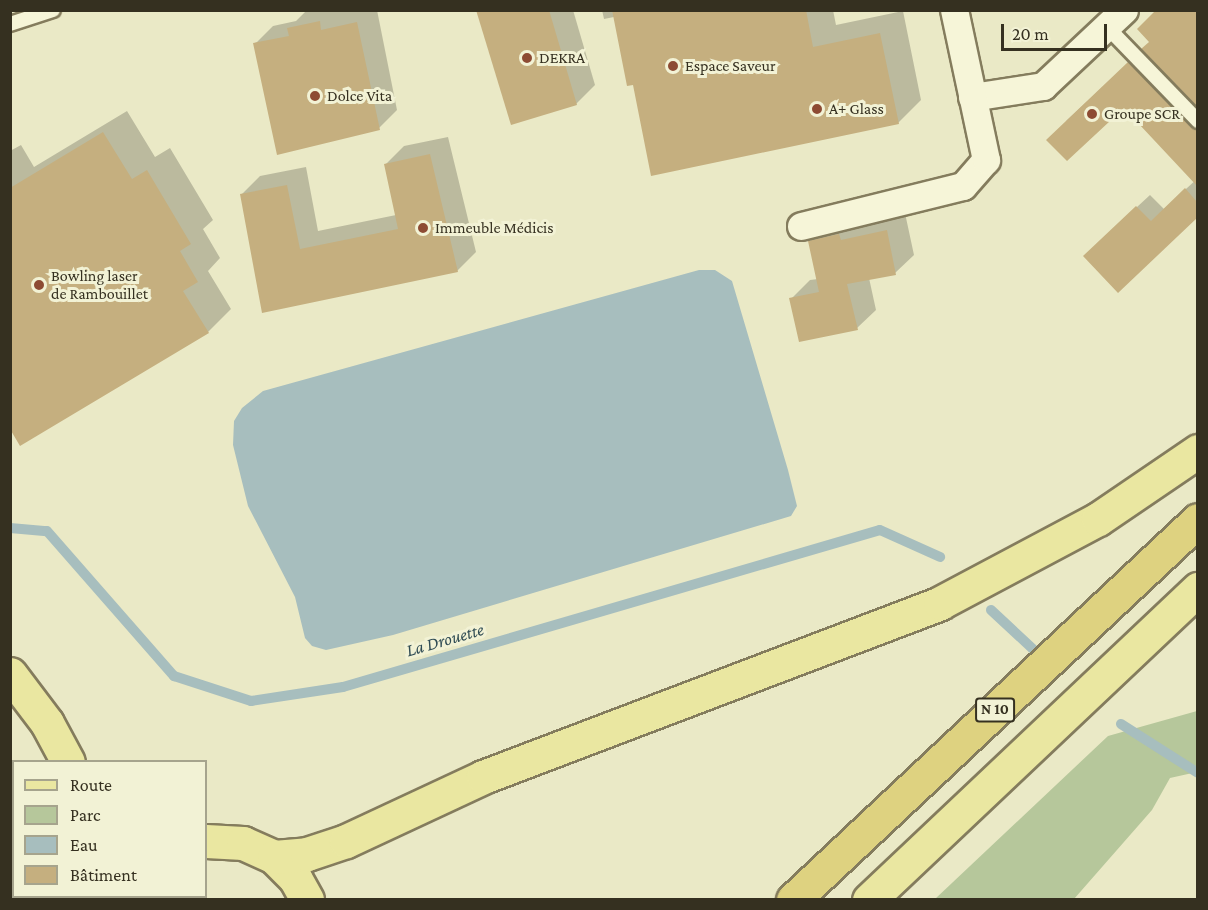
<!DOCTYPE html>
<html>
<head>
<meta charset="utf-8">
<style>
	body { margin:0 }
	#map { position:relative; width:1208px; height:910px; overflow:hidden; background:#eae9c6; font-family:"Crimson Pro",serif }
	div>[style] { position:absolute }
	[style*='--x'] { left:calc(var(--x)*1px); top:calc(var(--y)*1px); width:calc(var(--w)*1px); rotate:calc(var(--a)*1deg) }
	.green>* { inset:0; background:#b6c79b }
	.water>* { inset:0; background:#a7bebe }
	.shadow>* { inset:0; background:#0003 }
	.stream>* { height:10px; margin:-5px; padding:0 5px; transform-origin:5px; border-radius:5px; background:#a7bebe }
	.building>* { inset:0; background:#c5af7f }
	.roads { filter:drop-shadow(2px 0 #847c5d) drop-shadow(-2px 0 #847c5d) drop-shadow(0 2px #847c5d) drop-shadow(0 -2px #847c5d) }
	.service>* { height:14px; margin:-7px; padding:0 7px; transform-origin:7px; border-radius:7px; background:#f6f5d8 }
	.minor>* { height:27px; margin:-13.5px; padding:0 13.5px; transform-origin:13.5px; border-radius:13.5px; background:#f6f5d8 }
	.primary>* { height:33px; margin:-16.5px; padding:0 16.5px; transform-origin:16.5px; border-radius:16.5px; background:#eae7a1 }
	.trunk>* { height:33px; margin:-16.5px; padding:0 16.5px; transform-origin:16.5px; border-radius:16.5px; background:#ded280 }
	.dots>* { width:16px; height:16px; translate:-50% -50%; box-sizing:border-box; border:3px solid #f2f2d5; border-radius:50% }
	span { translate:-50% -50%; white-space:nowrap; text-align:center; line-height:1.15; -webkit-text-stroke:6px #f2f2d5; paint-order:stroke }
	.shield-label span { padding:2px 4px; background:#f2f2d5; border:2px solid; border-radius:4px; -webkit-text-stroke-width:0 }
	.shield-label { font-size:15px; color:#353020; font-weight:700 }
	.poi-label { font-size:16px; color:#353020 }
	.left { translate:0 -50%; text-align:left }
	.water-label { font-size:18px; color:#304c54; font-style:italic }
	.frame { position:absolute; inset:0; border:12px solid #353020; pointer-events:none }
	.legend { position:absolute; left:12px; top:760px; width:195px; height:138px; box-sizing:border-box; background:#f2f2d5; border:2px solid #a6a48d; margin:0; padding:8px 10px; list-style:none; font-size:18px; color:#353020 }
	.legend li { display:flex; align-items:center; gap:12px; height:30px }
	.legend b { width:30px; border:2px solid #a6a48d }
	.scale { position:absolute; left:1001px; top:24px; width:106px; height:27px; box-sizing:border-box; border:3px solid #353020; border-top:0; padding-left:8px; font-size:18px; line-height:21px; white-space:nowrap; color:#353020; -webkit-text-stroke:4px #f2f2d5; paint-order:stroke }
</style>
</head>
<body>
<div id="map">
	<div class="green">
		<i style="clip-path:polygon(1197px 711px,1197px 772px,1170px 778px,1152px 810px,1074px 899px,935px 899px,1108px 736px)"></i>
	</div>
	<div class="water">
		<i style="clip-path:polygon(699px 270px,715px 270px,732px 281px,788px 470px,797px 506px,791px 516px,393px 635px,326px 650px,312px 646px,305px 638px,295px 597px,248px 506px,233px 445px,234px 421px,242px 408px,263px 391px)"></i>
	</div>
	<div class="shadow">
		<i style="clip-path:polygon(307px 10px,377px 10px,397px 110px,379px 128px,255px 44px,273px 26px,296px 21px)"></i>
		<i style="clip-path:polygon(478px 10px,573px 10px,595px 85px,576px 104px)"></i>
		<i style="clip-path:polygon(602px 10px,833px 10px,836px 25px,903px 11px,921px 100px,898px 123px,634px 83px,614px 17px,604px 19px)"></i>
		<i style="clip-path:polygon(1157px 10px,1198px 10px,1198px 174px,1192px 178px,1124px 105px,1066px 121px,1151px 42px)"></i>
		<i style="clip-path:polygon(127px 111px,155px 157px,170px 148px,213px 220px,203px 229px,220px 258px,208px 271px,231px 309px,208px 332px,10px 426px,10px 151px,21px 145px,34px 167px)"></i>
		<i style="clip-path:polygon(448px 137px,476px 252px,457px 271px,263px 311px,241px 195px,260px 176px,306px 167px,318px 231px,396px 215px,385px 165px,404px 146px)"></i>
		<i style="clip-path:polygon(1198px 178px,1198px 216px,1118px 291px,1098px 243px,1150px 195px,1164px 209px)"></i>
		<i style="clip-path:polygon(905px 213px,914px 255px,895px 273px,869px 278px,876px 310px,857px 328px,791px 299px,810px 280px,818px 279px,810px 241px,828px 223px)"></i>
	</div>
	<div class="stream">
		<i style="--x:10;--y:528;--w:37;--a:5"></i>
		<i style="--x:47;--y:531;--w:193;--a:48.8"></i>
		<i style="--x:174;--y:676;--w:81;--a:18"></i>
		<i style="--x:251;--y:701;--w:93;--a:-8.7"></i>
		<i style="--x:343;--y:687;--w:559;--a:-16.3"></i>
		<i style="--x:880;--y:530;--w:66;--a:24.2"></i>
		<i style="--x:991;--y:610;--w:57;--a:42.9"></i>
		<i style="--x:1121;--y:724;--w:91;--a:32.5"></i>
	</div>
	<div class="building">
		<i style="clip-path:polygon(476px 10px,549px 10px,577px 105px,511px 125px)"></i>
		<i style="clip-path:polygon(612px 10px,806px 10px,813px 47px,880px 33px,899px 124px,651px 176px,633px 85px,627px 86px)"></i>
		<i style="clip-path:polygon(1156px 10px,1197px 10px,1197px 108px,1141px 49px,1149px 42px,1137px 29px)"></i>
		<i style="clip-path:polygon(320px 21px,321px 30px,357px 22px,380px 130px,277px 155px,253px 43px,289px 36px,287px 28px)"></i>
		<i style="clip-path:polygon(1128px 62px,1197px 130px,1197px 186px,1124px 108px,1067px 161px,1046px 140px)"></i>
		<i style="clip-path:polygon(103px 132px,132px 179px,147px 170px,191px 244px,180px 251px,198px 282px,183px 291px,209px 333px,20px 446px,10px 429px,10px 188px)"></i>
		<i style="clip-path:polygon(430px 154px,458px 272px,262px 313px,240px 194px,287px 185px,300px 249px,398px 229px,384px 164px)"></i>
		<i style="clip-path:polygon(1185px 188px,1197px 202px,1197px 218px,1118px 293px,1083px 256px,1136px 206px,1151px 221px)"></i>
		<i style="clip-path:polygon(887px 230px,896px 275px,847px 284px,858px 330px,799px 342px,789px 298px,819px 292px,808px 241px,839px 234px,841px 240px)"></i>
	</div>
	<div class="roads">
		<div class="service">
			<i style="--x:10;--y:24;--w:45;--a:-18"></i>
			<i style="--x:1107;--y:27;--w:131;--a:45.9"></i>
		</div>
		<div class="minor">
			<i style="--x:972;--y:97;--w:72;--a:-8.8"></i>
			<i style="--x:1043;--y:86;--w:111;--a:-43.2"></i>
			<i style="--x:801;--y:226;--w:167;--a:-13.9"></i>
			<i style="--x:963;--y:186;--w:35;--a:-49"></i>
			<i style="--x:986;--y:160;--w:153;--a:-102"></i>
		</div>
		<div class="primary">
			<i style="--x:10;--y:674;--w:61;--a:52.9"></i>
			<i style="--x:47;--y:723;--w:44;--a:61.7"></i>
			<i style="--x:206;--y:841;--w:37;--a:3"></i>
			<i style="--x:243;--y:843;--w:34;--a:24"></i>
			<i style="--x:274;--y:857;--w:30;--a:45"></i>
			<i style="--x:295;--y:878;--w:25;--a:61"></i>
			<i style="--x:274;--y:857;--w:33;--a:-5"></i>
			<i style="--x:307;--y:854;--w:41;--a:-18.4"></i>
			<i style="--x:346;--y:841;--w:151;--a:-25"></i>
			<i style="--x:483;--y:777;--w:489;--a:-20.8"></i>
			<i style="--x:940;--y:603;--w:179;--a:-28"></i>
			<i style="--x:1098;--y:519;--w:121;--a:-34.2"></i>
			<i style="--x:127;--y:900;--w:4;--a:-76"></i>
			<i style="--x:869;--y:900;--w:453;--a:-43.4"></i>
		</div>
		<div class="trunk">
			<i style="--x:793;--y:900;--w:555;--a:-43.18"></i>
		</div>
	</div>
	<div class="dots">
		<i style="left:527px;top:58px;background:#8d4b33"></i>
		<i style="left:673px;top:66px;background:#8d4b33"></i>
		<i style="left:315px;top:96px;background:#8d4b33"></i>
		<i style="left:817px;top:109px;background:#8d4b33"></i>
		<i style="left:1092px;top:114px;background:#8d4b33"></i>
		<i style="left:423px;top:228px;background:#8d4b33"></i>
		<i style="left:39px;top:285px;background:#8d4b33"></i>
	</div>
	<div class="shield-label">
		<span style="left:995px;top:710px">N 10</span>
	</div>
	<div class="poi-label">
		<span class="left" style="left:539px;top:58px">DEKRA</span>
		<span class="left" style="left:685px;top:66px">Espace Saveur</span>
		<span class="left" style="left:327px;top:96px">Dolce Vita</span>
		<span class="left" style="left:829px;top:109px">A+ Glass</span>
		<span class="left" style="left:1104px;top:114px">Groupe SCR</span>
		<span class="left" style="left:435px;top:228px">Immeuble Médicis</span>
		<span class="left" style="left:51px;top:285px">Bowling laser<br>de Rambouillet</span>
	</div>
	<div class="water-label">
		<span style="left:445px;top:640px;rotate:-16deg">La Drouette</span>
	</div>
	<div class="frame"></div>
	<ul class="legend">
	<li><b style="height:8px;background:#eae7a1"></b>Route</li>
	<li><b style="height:16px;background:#b6c79b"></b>Parc</li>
	<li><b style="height:16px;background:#a7bebe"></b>Eau</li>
	<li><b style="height:16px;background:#c5af7f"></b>Bâtiment</li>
	</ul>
	<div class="scale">20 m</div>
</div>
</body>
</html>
